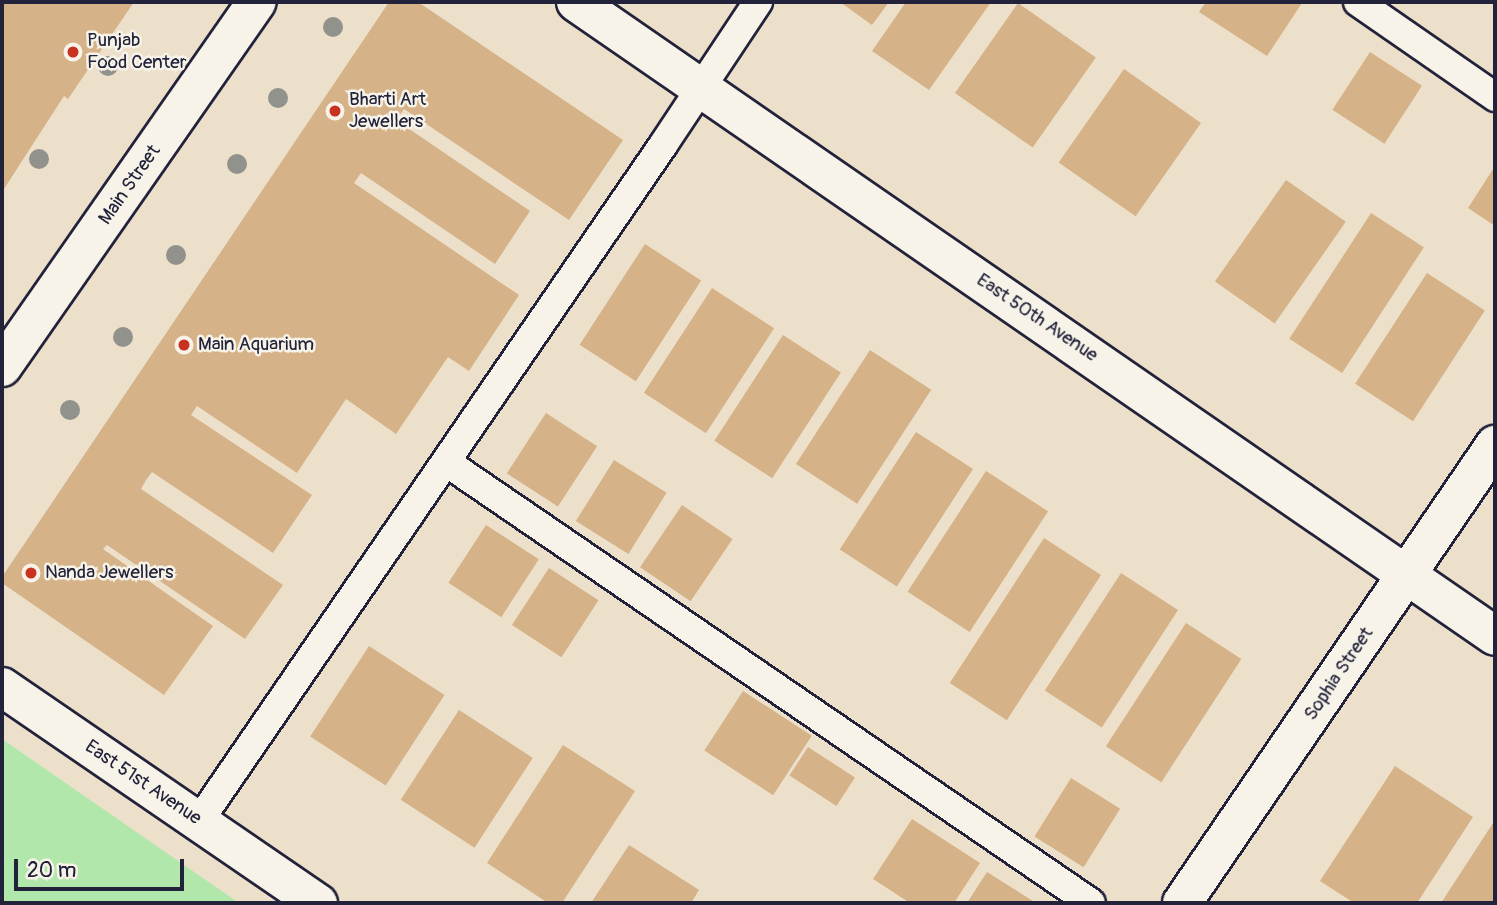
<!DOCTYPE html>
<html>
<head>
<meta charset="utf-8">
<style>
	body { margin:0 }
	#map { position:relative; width:1497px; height:905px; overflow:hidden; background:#ede0cb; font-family:Pangolin,sans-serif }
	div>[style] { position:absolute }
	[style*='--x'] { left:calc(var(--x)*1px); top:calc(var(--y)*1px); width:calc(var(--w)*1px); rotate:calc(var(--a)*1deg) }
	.green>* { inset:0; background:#b1e7aa }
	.building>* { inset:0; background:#d5b287; transform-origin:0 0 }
	.roads { filter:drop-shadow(2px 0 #22223b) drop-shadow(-2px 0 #22223b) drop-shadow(0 2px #22223b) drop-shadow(0 -2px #22223b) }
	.lane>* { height:28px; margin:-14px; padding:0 14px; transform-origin:14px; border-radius:14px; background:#f7f3e8 }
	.street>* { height:38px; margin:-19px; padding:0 19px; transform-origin:19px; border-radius:19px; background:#f7f3e8 }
	.secondary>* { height:38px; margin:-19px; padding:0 19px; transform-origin:19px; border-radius:19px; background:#f7f3e8 }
	.trees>* { width:20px; height:20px; margin:-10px; border-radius:50%; background:#91928b }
	.dots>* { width:19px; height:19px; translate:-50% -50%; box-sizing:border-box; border:4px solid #f7f3e8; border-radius:50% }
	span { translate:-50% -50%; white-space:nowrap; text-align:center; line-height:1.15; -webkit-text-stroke:5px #f7f3e8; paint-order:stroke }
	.poi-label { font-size:19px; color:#22223b }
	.left { translate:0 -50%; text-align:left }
	.street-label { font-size:19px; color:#22223b }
	.frame { position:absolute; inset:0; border:4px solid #22223b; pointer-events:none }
	.scale { position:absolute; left:14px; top:859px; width:170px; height:32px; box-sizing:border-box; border:4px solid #22223b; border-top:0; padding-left:9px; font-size:21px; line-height:24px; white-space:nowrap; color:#22223b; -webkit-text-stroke:5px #f7f3e8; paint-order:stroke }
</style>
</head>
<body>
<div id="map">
	<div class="green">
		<i style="clip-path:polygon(2px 739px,239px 903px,2px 903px)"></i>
	</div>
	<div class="building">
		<i style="clip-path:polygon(2px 2px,134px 2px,68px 99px,64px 96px,2px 192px)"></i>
		<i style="clip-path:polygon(389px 2px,418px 2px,623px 140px,569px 220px,404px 109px,396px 120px,530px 211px,495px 264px,361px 173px,354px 183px,519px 295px,469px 371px,448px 357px,396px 434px,346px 399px,297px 473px,197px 406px,191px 415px,312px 495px,273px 553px,152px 472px,146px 480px,141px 489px,283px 585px,245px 639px,107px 545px,103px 549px,213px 626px,164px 695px,2px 583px,2px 577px)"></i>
		<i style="clip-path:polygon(840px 2px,889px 2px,872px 25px)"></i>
		<i style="clip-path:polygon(906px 2px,991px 2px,929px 90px,872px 51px)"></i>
		<i style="clip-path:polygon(1206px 2px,1301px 2px,1302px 3px,1267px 56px,1199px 12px)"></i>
		<i style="left:1018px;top:3px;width:95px;height:110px;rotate:35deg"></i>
		<i style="left:1370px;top:52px;width:62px;height:69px;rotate:33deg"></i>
		<i style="left:1124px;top:69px;width:94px;height:114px;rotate:35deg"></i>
		<i style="clip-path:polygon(1495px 166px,1495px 226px,1468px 208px)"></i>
		<i style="left:1286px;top:180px;width:73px;height:124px;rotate:35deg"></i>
		<i style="left:1371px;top:213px;width:63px;height:150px;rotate:33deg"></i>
		<i style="left:645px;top:244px;width:67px;height:120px;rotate:33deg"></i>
		<i style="left:1427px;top:273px;width:69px;height:132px;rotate:33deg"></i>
		<i style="left:712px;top:288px;width:74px;height:125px;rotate:33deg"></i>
		<i style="left:783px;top:335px;width:69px;height:126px;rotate:33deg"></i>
		<i style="left:870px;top:350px;width:73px;height:136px;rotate:33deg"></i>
		<i style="left:546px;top:413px;width:61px;height:72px;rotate:33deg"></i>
		<i style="left:916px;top:432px;width:68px;height:140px;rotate:33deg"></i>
		<i style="left:614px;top:460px;width:62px;height:72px;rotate:32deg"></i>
		<i style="left:986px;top:471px;width:74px;height:144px;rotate:33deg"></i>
		<i style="left:682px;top:505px;width:61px;height:75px;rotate:34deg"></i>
		<i style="left:486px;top:525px;width:63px;height:69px;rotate:33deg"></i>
		<i style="left:1044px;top:538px;width:68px;height:173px;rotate:33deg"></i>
		<i style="left:549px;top:568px;width:59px;height:68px;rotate:33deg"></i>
		<i style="left:1121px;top:573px;width:68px;height:140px;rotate:33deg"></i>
		<i style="left:1186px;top:623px;width:66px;height:147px;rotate:33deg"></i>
		<i style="left:369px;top:646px;width:90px;height:108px;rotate:33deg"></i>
		<i style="left:743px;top:691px;width:82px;height:71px;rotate:33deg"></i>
		<i style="left:459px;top:710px;width:88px;height:107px;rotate:33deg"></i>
		<i style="clip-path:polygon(563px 745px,635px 791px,562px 903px,548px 903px,487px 863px)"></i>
		<i style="left:808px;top:747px;width:56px;height:34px;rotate:33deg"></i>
		<i style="clip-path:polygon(1395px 766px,1473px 817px,1417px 903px,1354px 903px,1320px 881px)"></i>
		<i style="left:1071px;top:778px;width:58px;height:69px;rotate:32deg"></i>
		<i style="clip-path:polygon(912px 819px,980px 863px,954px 903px,910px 903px,873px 879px)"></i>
		<i style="clip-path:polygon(1493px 823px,1495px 903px,1441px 903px)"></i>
		<i style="clip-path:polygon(629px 845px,699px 890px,691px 903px,591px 903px)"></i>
		<i style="clip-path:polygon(987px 872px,1036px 903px,967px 903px)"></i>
	</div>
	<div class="roads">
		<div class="lane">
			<i style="--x:1358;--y:2;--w:167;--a:34.7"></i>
			<i style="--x:446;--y:462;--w:781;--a:34.36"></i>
			<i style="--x:199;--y:821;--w:820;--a:-55.53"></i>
			<i style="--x:663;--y:145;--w:172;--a:-56.4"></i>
		</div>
		<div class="street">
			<i style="--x:576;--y:2;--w:1116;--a:34.6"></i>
			<i style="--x:2;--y:687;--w:383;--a:34.4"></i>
			<i style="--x:1182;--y:903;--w:555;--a:-55.65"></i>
		</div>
		<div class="secondary">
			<i style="--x:2;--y:367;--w:445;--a:-55.1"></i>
		</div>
	</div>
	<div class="trees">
		<i style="left:333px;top:27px"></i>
		<i style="left:108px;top:66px"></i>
		<i style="left:278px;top:98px"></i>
		<i style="left:39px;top:159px"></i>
		<i style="left:237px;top:164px"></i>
		<i style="left:176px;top:255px"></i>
		<i style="left:123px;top:337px"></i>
		<i style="left:70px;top:410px"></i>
	</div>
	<div class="dots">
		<i style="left:73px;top:52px;background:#c8321e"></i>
		<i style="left:335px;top:111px;background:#c8321e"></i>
		<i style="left:184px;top:345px;background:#c8321e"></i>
		<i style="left:31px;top:573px;background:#c8321e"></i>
	</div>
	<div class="poi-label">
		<span class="left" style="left:87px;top:52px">Punjab<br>Food Center</span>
		<span class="left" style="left:349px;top:111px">Bharti Art<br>Jewellers</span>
		<span class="left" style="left:198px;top:345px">Main Aquarium</span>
		<span class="left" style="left:45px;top:573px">Nanda Jewellers</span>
	</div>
	<div class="street-label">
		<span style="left:130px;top:185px;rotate:-55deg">Main Street</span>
		<span style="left:1037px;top:318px;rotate:34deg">East 50th Avenue</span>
		<span style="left:1339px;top:674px;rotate:-56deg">Sophia Street</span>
		<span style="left:143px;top:783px;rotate:34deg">East 51st Avenue</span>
	</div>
	<div class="frame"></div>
	<div class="scale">20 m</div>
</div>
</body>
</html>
